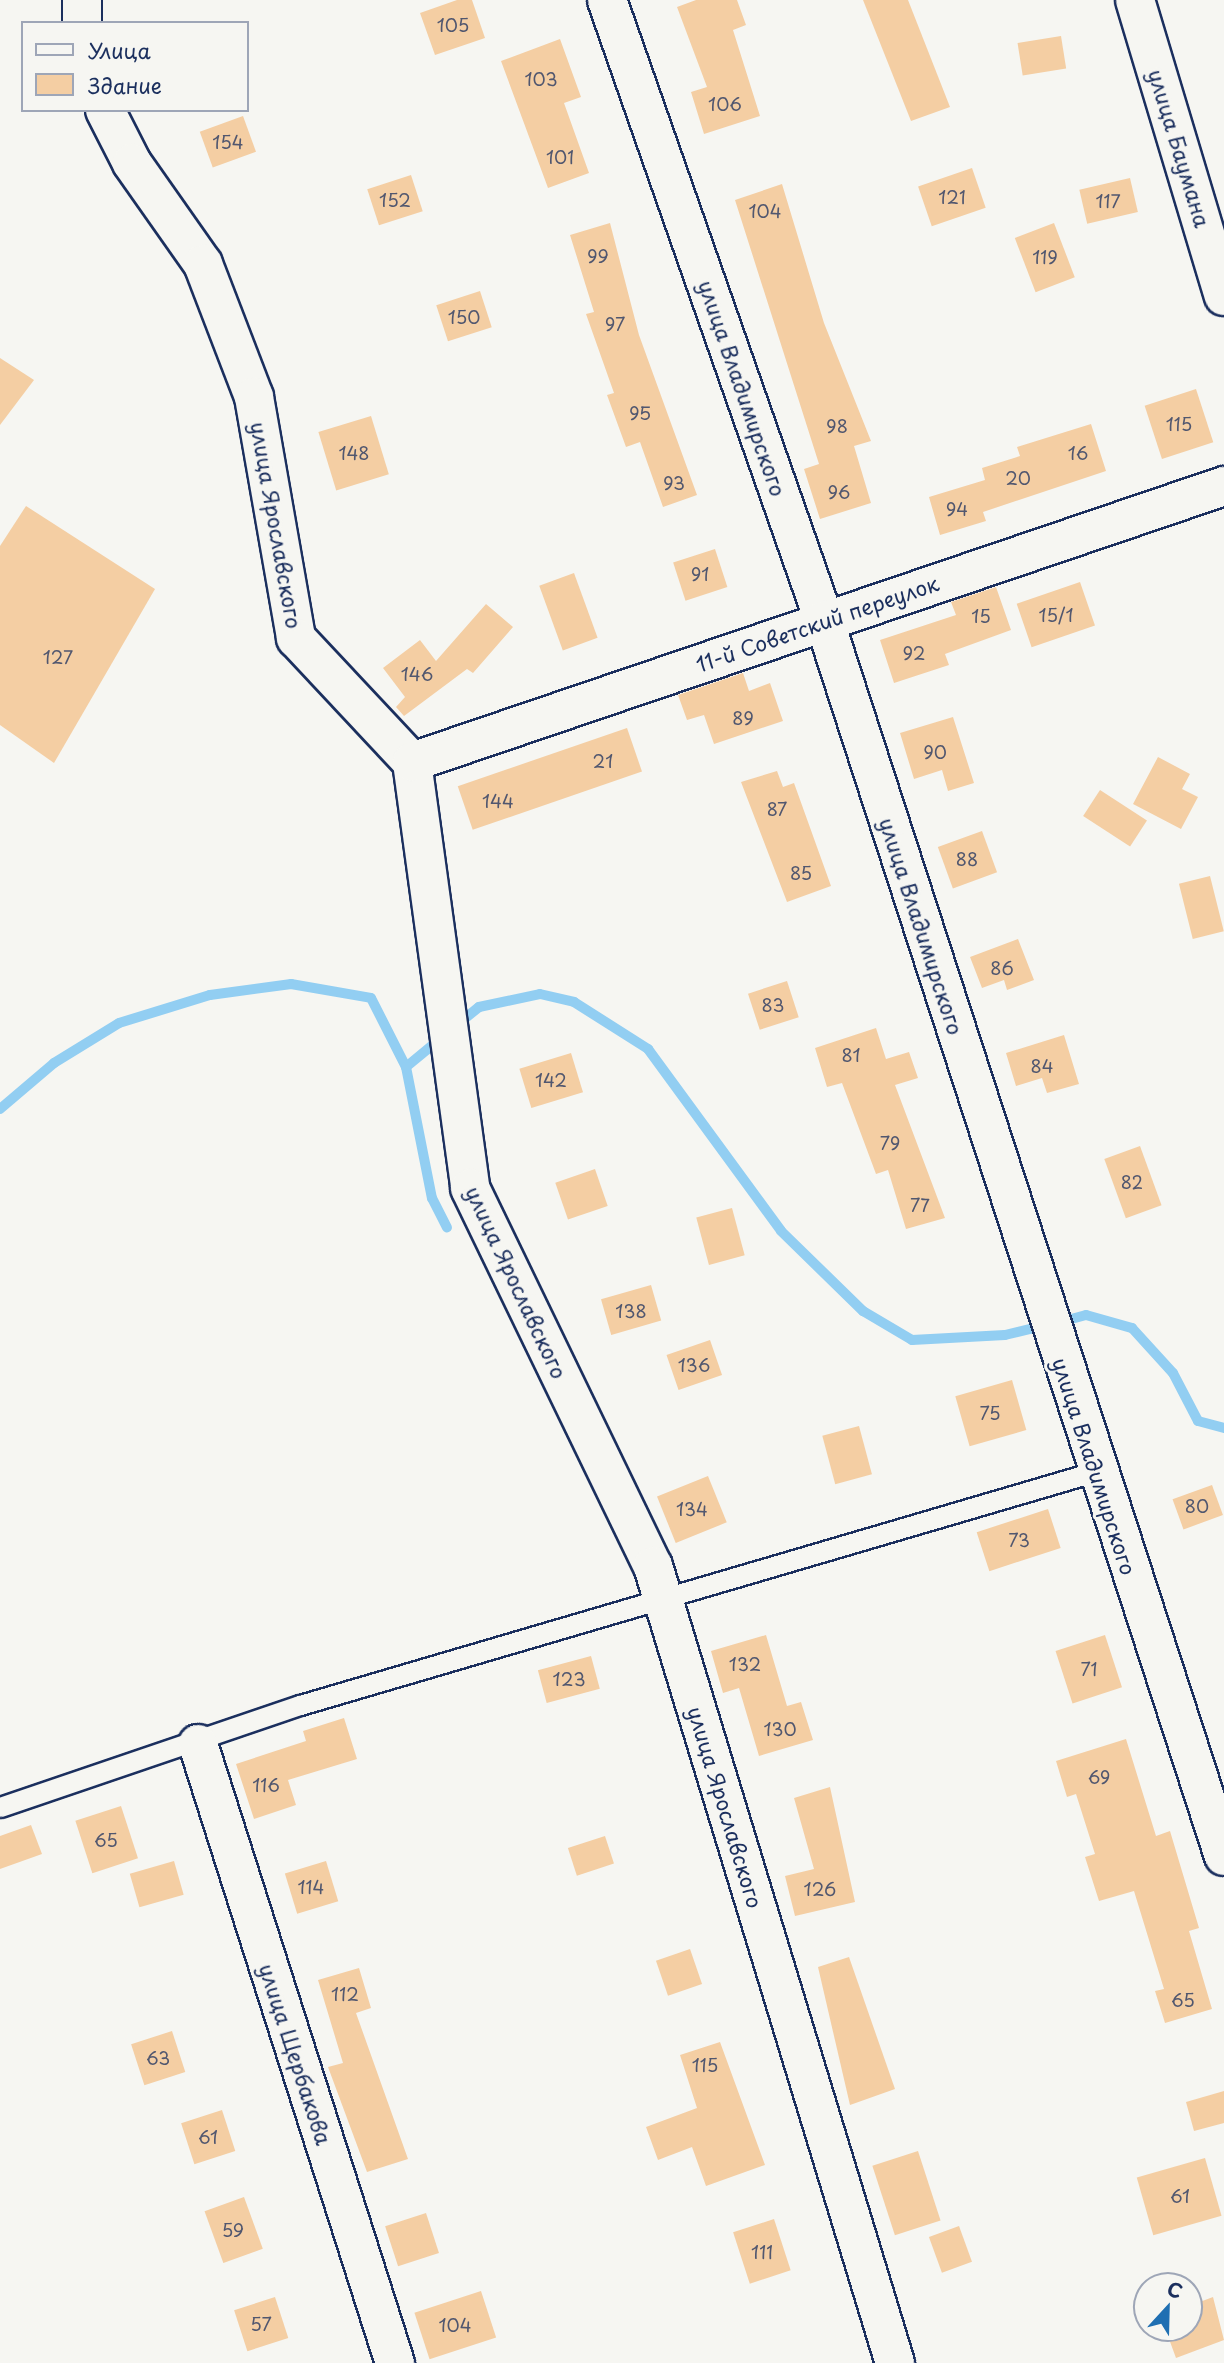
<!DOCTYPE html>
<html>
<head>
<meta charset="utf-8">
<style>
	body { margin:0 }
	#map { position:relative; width:1224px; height:2363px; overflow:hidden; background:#f6f6f2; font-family:"Playpen Sans",sans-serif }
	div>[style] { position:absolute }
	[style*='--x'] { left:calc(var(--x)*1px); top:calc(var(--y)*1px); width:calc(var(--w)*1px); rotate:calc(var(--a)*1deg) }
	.stream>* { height:10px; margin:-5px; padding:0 5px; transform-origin:5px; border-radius:5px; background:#92cef2 }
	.building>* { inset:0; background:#f4cea3; transform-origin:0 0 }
	.roads { filter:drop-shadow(2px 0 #1b2f5e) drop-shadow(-2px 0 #1b2f5e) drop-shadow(0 2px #1b2f5e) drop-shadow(0 -2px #1b2f5e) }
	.service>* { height:19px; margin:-9.5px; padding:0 9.5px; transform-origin:9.5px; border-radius:9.5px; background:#f6f6f2 }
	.minor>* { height:38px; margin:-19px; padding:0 19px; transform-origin:19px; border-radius:19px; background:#f6f6f2 }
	span { translate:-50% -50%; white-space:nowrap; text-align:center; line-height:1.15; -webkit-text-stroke:6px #f6f6f2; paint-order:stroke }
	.number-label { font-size:18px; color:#51576f }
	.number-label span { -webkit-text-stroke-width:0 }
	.street-label { font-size:21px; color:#1b2f5e }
	.legend { position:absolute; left:21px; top:21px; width:228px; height:91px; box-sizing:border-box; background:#f6f6f2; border:2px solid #9ea6b7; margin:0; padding:9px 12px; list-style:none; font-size:21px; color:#1b2f5e }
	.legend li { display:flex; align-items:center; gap:14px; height:35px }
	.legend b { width:35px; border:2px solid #9ea6b7 }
	.north { position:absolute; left:1133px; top:2272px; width:70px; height:70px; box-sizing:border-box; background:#f6f6f2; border:2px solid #9ea6b7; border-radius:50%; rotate:22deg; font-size:19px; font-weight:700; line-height:28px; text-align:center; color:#1b2f5e }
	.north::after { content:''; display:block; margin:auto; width:24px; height:32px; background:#1f6fb2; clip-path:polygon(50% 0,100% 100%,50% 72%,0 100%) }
</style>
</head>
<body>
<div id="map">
	<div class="stream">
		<i style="--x:458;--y:1024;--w:27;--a:-39"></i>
		<i style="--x:479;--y:1007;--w:62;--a:-12"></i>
		<i style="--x:540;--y:994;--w:35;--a:13"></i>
		<i style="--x:574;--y:1002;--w:88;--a:32.4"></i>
		<i style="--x:648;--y:1049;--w:225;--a:53.8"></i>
		<i style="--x:781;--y:1231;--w:115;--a:44.3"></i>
		<i style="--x:863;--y:1311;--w:57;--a:30.6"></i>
		<i style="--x:912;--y:1340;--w:93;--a:-3.1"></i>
		<i style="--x:1005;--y:1335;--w:42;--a:-13.7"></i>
		<i style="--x:406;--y:1067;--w:45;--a:-39.6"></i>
		<i style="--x:0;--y:1109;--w:71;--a:-40.4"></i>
		<i style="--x:54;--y:1063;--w:76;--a:-31.6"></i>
		<i style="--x:119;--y:1023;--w:95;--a:-17.1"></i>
		<i style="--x:210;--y:995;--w:82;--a:-7.7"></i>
		<i style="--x:291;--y:984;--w:81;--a:9.9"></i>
		<i style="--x:371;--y:998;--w:77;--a:63.1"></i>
		<i style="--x:406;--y:1067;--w:134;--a:78.8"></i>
		<i style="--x:432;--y:1198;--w:33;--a:63"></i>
		<i style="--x:1060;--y:1322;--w:27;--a:-15"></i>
		<i style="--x:1086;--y:1315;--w:48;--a:15.8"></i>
		<i style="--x:1132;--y:1328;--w:61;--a:47.7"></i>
		<i style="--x:1173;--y:1373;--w:54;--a:62.5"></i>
		<i style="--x:1198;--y:1421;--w:27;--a:15"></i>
	</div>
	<div class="building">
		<i style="clip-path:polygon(457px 0,472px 0,485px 38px,435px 55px,420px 13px)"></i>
		<i style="clip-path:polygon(696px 0,737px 0,746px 25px,733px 30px,760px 116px,704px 134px,691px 92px,707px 87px,677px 7px)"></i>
		<i style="clip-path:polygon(863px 0,908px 0,950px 107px,911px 121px)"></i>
		<i style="left:1061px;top:36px;width:33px;height:44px;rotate:81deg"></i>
		<i style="clip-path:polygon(560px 39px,581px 97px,564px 103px,589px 173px,548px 188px,501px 61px)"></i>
		<i style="left:243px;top:116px;width:38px;height:46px;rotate:70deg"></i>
		<i style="left:972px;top:168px;width:42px;height:57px;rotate:71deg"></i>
		<i style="left:411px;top:175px;width:38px;height:46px;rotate:72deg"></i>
		<i style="left:1130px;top:178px;width:35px;height:52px;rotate:77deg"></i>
		<i style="clip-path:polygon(782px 184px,824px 323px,871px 441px,854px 446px,871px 503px,820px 519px,804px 469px,819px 464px,735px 200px)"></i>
		<i style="clip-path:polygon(610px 223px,639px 335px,697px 495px,663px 507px,640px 442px,626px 447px,607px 395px,614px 393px,586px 314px,594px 312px,570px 235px)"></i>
		<i style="left:1054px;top:223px;width:58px;height:42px;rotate:69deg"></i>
		<i style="left:480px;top:291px;width:38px;height:46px;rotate:72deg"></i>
		<i style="clip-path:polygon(0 358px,34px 380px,0 425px)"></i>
		<i style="left:1196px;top:389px;width:56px;height:54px;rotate:72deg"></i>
		<i style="left:371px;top:416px;width:61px;height:55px;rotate:73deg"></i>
		<i style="clip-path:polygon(1091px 424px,1106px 471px,983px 512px,986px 521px,940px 535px,929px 497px,985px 480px,982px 468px,1020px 456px,1017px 447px)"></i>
		<i style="clip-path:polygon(26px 506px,155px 589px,54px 763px,0 725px,0 546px)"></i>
		<i style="left:715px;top:549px;width:40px;height:44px;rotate:72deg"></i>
		<i style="left:574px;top:573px;width:69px;height:37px;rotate:70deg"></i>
		<i style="left:1080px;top:582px;width:46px;height:67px;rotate:71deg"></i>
		<i style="clip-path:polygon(996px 587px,1011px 630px,945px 654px,949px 665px,894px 683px,880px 640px,956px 615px,951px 602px)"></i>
		<i style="clip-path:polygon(486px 604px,513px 627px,473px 673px,467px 669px,404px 716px,396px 707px,405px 697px,383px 668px,420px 640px,436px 661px)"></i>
		<i style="clip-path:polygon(743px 673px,749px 691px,770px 683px,783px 721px,714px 744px,704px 715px,687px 720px,678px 695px)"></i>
		<i style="clip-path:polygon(953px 717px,974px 783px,948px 791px,942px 770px,914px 779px,900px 733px)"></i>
		<i style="left:627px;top:728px;width:46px;height:179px;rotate:71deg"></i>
		<i style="clip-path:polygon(1158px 757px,1190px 774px,1182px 789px,1198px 797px,1181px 829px,1133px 804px)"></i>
		<i style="clip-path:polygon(777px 771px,783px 787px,794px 783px,831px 886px,787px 902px,741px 782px)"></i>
		<i style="left:1100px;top:790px;width:56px;height:31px;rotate:33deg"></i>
		<i style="left:982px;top:831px;width:44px;height:47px;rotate:70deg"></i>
		<i style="left:1210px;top:876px;width:57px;height:32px;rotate:76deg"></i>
		<i style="clip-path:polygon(1018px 939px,1034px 980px,1007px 990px,1004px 980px,982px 988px,970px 957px)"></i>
		<i style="left:787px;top:981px;width:38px;height:41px;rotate:72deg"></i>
		<i style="clip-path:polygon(876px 1028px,886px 1059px,909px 1052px,918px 1078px,895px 1085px,945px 1218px,906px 1229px,888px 1170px,876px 1174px,842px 1083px,827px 1087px,815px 1048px)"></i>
		<i style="clip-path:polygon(1064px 1035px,1079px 1084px,1047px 1093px,1042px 1078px,1016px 1086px,1006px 1053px)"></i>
		<i style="left:571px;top:1053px;width:41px;height:54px;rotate:73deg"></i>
		<i style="left:1140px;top:1146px;width:63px;height:38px;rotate:70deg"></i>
		<i style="left:595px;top:1169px;width:39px;height:42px;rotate:71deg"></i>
		<i style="left:732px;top:1208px;width:49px;height:37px;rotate:75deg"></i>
		<i style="left:651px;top:1285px;width:37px;height:52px;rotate:74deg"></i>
		<i style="left:710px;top:1340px;width:37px;height:46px;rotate:71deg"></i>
		<i style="left:1012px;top:1380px;width:52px;height:59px;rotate:74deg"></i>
		<i style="left:859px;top:1426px;width:50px;height:38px;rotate:75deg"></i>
		<i style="left:708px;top:1476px;width:50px;height:55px;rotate:68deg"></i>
		<i style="left:1212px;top:1485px;width:32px;height:42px;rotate:70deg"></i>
		<i style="left:1048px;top:1509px;width:41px;height:75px;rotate:72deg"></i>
		<i style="clip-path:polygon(766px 1635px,787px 1706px,801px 1702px,813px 1740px,759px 1756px,739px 1688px,723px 1693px,711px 1651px)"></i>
		<i style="left:1105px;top:1635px;width:55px;height:52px;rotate:72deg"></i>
		<i style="left:591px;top:1656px;width:34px;height:55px;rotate:75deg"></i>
		<i style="clip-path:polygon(344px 1718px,357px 1759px,288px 1780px,296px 1805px,254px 1819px,236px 1764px,306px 1741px,303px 1731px)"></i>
		<i style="clip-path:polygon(1126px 1739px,1156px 1836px,1170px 1831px,1199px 1928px,1189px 1931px,1212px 2009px,1165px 2023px,1155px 1991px,1164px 1989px,1134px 1891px,1099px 1901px,1085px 1857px,1095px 1854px,1076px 1794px,1067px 1797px,1056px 1761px)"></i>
		<i style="clip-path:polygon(830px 1787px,855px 1902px,795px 1916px,785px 1876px,814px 1869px,794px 1798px)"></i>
		<i style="left:121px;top:1806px;width:55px;height:48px;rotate:72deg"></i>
		<i style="clip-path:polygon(31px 1825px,42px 1854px,0 1869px,0 1836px)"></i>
		<i style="left:605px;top:1836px;width:29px;height:39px;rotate:72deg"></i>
		<i style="left:174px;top:1861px;width:35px;height:46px;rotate:74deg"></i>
		<i style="left:326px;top:1861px;width:42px;height:43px;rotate:73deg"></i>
		<i style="left:690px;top:1949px;width:37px;height:36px;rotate:71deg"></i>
		<i style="clip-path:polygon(849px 1957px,895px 2089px,850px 2105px,818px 1967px)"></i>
		<i style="clip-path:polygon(359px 1968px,371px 2008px,356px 2013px,408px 2159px,367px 2172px,328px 2067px,343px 2063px,318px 1980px)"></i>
		<i style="left:172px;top:2031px;width:43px;height:43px;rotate:72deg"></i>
		<i style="clip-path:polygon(720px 2042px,765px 2165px,706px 2186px,692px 2147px,658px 2160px,646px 2127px,697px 2108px,680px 2055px)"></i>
		<i style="clip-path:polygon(1224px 2091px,1224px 2123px,1194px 2131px,1186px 2102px)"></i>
		<i style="left:222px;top:2110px;width:43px;height:43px;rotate:72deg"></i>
		<i style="left:918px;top:2151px;width:73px;height:48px;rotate:72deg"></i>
		<i style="left:1205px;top:2158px;width:60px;height:71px;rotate:74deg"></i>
		<i style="left:244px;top:2197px;width:55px;height:42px;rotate:70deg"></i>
		<i style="left:426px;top:2213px;width:42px;height:43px;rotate:72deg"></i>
		<i style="left:774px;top:2219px;width:54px;height:43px;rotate:72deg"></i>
		<i style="left:959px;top:2226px;width:38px;height:32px;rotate:70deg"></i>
		<i style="left:481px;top:2291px;width:49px;height:70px;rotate:72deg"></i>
		<i style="left:275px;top:2297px;width:43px;height:43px;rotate:72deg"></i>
		<i style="clip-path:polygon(1213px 2297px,1224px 2340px,1176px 2358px,1165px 2328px,1189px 2328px,1189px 2306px)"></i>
	</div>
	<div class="roads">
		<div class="service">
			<i style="--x:0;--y:1807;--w:317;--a:-18.8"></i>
			<i style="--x:300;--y:1705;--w:831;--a:-16.36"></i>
		</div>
		<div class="minor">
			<i style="--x:607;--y:0;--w:657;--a:70.71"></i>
			<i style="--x:824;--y:620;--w:1299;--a:72.07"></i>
			<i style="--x:1135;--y:0;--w:309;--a:73.3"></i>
			<i style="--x:82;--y:23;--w:23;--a:-90"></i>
			<i style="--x:105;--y:110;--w:59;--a:63"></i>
			<i style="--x:132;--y:163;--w:123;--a:54.9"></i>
			<i style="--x:203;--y:264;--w:142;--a:69"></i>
			<i style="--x:254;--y:397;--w:245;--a:80.1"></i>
			<i style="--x:296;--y:638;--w:170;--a:46.9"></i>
			<i style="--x:412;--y:762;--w:430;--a:82.2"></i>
			<i style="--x:470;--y:1188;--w:420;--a:64.2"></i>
			<i style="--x:653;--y:1566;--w:833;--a:73.11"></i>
			<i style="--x:412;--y:762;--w:858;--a:-18.77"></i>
			<i style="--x:198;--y:1744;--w:650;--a:72.35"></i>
		</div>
	</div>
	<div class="number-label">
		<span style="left:453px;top:25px">105</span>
		<span style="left:541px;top:79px">103</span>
		<span style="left:725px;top:104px">106</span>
		<span style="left:228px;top:142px">154</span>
		<span style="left:560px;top:157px">101</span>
		<span style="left:952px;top:197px">121</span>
		<span style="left:395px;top:200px">152</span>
		<span style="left:1108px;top:201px">117</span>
		<span style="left:765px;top:211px">104</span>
		<span style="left:598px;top:256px">99</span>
		<span style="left:1045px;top:257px">119</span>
		<span style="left:464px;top:317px">150</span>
		<span style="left:615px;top:324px">97</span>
		<span style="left:640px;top:413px">95</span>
		<span style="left:1179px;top:424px">115</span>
		<span style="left:837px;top:426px">98</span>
		<span style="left:354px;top:453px">148</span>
		<span style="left:1078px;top:453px">16</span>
		<span style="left:1018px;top:478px">20</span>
		<span style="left:674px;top:483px">93</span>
		<span style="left:839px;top:492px">96</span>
		<span style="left:957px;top:509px">94</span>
		<span style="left:700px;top:574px">91</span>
		<span style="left:1056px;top:615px">15/1</span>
		<span style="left:981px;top:616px">15</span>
		<span style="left:914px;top:653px">92</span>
		<span style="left:58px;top:657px">127</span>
		<span style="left:417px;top:674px">146</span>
		<span style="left:743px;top:718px">89</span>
		<span style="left:935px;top:752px">90</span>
		<span style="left:603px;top:761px">21</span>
		<span style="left:498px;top:801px">144</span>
		<span style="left:777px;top:809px">87</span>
		<span style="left:967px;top:859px">88</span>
		<span style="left:801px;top:873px">85</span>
		<span style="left:1002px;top:968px">86</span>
		<span style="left:773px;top:1005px">83</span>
		<span style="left:851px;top:1055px">81</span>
		<span style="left:1042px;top:1066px">84</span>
		<span style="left:551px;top:1080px">142</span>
		<span style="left:890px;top:1143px">79</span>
		<span style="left:1132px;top:1182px">82</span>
		<span style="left:920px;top:1205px">77</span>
		<span style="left:631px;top:1311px">138</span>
		<span style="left:694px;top:1365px">136</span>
		<span style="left:990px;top:1413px">75</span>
		<span style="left:1197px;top:1506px">80</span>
		<span style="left:692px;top:1509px">134</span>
		<span style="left:1019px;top:1540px">73</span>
		<span style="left:745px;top:1664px">132</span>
		<span style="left:1089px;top:1669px">71</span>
		<span style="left:569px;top:1679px">123</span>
		<span style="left:780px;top:1729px">130</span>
		<span style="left:1099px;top:1777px">69</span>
		<span style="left:266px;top:1785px">116</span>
		<span style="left:106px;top:1840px">65</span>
		<span style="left:311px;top:1887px">114</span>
		<span style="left:820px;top:1889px">126</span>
		<span style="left:345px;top:1994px">112</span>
		<span style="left:1183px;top:2000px">65</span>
		<span style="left:158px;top:2058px">63</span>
		<span style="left:705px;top:2065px">115</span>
		<span style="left:208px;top:2137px">61</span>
		<span style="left:1180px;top:2196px">61</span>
		<span style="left:233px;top:2230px">59</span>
		<span style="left:762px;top:2252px">111</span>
		<span style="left:261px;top:2324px">57</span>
		<span style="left:455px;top:2325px">104</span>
	</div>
	<div class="street-label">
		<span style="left:1180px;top:148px;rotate:73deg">улица Баумана</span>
		<span style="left:743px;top:388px;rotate:71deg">улица Владимирского</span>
		<span style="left:277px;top:525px;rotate:80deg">улица Ярославского</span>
		<span style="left:817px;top:623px;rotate:-19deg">11-й Советский переулок</span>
		<span style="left:922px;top:926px;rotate:72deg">улица Владимирского</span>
		<span style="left:517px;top:1282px;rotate:65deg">улица Ярославского</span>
		<span style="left:1095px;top:1466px;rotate:72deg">улица Владимирского</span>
		<span style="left:726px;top:1807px;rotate:73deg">улица Ярославского</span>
		<span style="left:296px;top:2054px;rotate:72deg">улица Щербакова</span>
	</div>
	<ul class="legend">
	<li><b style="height:9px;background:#f6f6f2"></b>Улица</li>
	<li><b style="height:19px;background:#f4cea3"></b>Здание</li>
	</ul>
	<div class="north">С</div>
</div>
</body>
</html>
